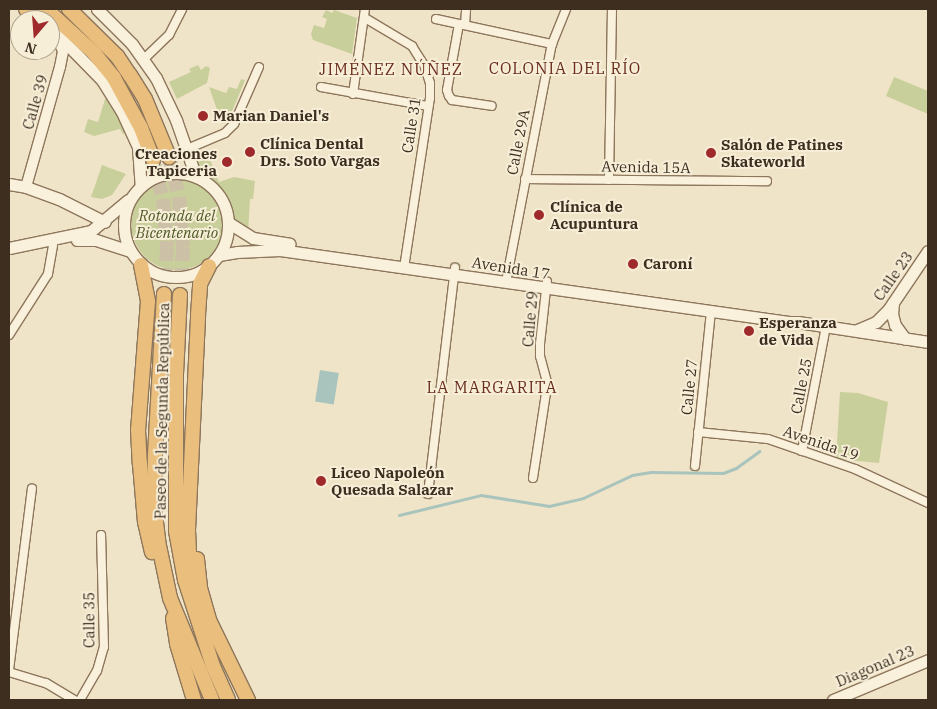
<!DOCTYPE html>
<html>
<head>
<meta charset="utf-8">
<style>
	body { margin:0 }
	#map { position:relative; width:937px; height:709px; overflow:hidden; background:#f0e4c8; font-family:"IBM Plex Serif",serif }
	div>[style] { position:absolute }
	[style*='--x'] { left:calc(var(--x)*1px); top:calc(var(--y)*1px); width:calc(var(--w)*1px); rotate:calc(var(--a)*1deg) }
	.green>* { inset:0; background:#c9cf9b }
	.round { border-radius:50% }
	.water>* { inset:0; background:#a9c4bc; transform-origin:0 0 }
	.stream>* { height:3px; margin:-1.5px; padding:0 1.5px; transform-origin:1.5px; border-radius:1.5px; background:#a9c4bc }
	.trunk-tunnel>* { height:14px; margin-top:-7px; transform-origin:0; background:repeating-linear-gradient(90deg,#ccc0a6 0 14px,transparent 0 21px) }
	.roads { filter:drop-shadow(1px 0 #8d765c) drop-shadow(-1px 0 #8d765c) drop-shadow(0 1px #8d765c) drop-shadow(0 -1px #8d765c) }
	.minor>* { height:8px; margin:-4px; padding:0 4px; transform-origin:4px; border-radius:4px; background:#faf1dc }
	.tertiary>* { height:10px; margin:-5px; padding:0 5px; transform-origin:5px; border-radius:5px; background:#faf1dc }
	.secondary>* { height:11px; margin:-5.5px; padding:0 5.5px; transform-origin:5.5px; border-radius:5.5px; background:#faf1dc }
	.secondary>.ring { margin:-5.5px; padding:0; box-sizing:content-box; background:none; border:11px solid #faf1dc; border-radius:50% }
	.trunk>* { height:14px; margin:-7px; padding:0 7px; transform-origin:7px; border-radius:7px; background:#eabe7c }
	.dots>* { width:14px; height:14px; translate:-50% -50%; box-sizing:border-box; border:2px solid #f7eed8; border-radius:50% }
	span { translate:-50% -50%; white-space:nowrap; text-align:center; line-height:1.15; -webkit-text-stroke:4px #f7eed8; paint-order:stroke }
	.street-label { font-size:15px; color:#3d2e20 }
	.poi-label { font-size:15px; color:#3d2e20; font-weight:700 }
	.left { translate:0 -50%; text-align:left }
	.right { translate:-100% -50%; text-align:right }
	.park-label { font-size:15px; color:#4d5a26; font-style:italic }
	.neighbourhood-label { font-size:16px; color:#6b2e1e; letter-spacing:1px }
	.frame { position:absolute; inset:0; border:10px solid #3d2e20; pointer-events:none }
	.north { position:absolute; left:10px; top:10px; width:50px; height:50px; box-sizing:border-box; background:#f7eed8; border:1px solid #ada18e; border-radius:50%; rotate:198deg; font-size:14px; font-weight:700; line-height:20px; text-align:center; color:#3d2e20 }
	.north::after { content:''; display:block; margin:auto; width:18px; height:22px; background:#9e2a2b; clip-path:polygon(50% 0,100% 100%,50% 72%,0 100%) }
</style>
</head>
<body>
<div id="map">
	<div class="green">
		<i style="clip-path:polygon(326px 10px,332px 13px,334px 10px,357px 18px,352px 54px,313px 40px,311px 34px,314px 25px,324px 28px,327px 19px,322px 17px)"></i>
		<i style="clip-path:polygon(198px 65px,201px 70px,206px 66px,210px 68px,207px 83px,177px 99px,169px 82px,191px 72px,189px 69px)"></i>
		<i style="clip-path:polygon(894px 77px,928px 91px,928px 114px,886px 96px)"></i>
		<i style="clip-path:polygon(241px 79px,245px 80px,241px 90px,230px 116px,222px 124px,209px 87px,226px 93px,229px 87px,237px 89px)"></i>
		<i style="clip-path:polygon(110px 96px,127px 132px,123px 134px,120px 129px,94px 136px,84px 132px,88px 119px,98px 122px,105px 99px)"></i>
		<i style="clip-path:polygon(209px 157px,219px 182px,234px 177px,255px 181px,253px 199px,250px 199px,248px 234px,231px 224px,227px 199px,223px 193px,200px 177px,196px 163px)"></i>
		<i style="clip-path:polygon(102px 165px,126px 174px,112px 195px,102px 199px,91px 197px)"></i>
		<i class="round" style="left:131px;top:178px;width:92px;height:92px"></i>
		<i style="clip-path:polygon(840px 392px,858px 393px,888px 402px,879px 463px,836px 459px)"></i>
	</div>
	<div class="water">
		<i style="left:320px;top:370px;width:19px;height:32px;rotate:9deg"></i>
	</div>
	<div class="stream">
		<i style="--x:399;--y:515;--w:84;--a:-13.7"></i>
		<i style="--x:481;--y:495;--w:69;--a:9.2"></i>
		<i style="--x:549;--y:506;--w:35;--a:-13"></i>
		<i style="--x:583;--y:498;--w:54;--a:-25.1"></i>
		<i style="--x:632;--y:475;--w:19;--a:-9"></i>
		<i style="--x:651;--y:472;--w:72;--a:0.8"></i>
		<i style="--x:723;--y:473;--w:14;--a:-21"></i>
		<i style="--x:736;--y:468;--w:29;--a:-36"></i>
	</div>
	<div class="trunk-tunnel">
		<i style="--x:169;--y:157;--w:41;--a:76"></i>
		<i style="--x:179;--y:197;--w:50;--a:85.4"></i>
		<i style="--x:183;--y:247;--w:48;--a:93.6"></i>
		<i style="--x:153;--y:160;--w:40;--a:75.6"></i>
		<i style="--x:163;--y:199;--w:48;--a:85.2"></i>
		<i style="--x:167;--y:247;--w:47;--a:93.7"></i>
	</div>
	<div class="roads">
		<div class="minor">
			<i style="--x:365;--y:18;--w:55;--a:30.8"></i>
			<i style="--x:412;--y:46;--w:25;--a:58"></i>
			<i style="--x:425;--y:67;--w:17;--a:73"></i>
			<i style="--x:430;--y:83;--w:15;--a:90"></i>
			<i style="--x:430;--y:98;--w:171;--a:98.7"></i>
			<i style="--x:436;--y:19;--w:119;--a:12.2"></i>
			<i style="--x:459;--y:24;--w:67;--a:100.3"></i>
			<i style="--x:447;--y:90;--w:6;--a:72"></i>
			<i style="--x:449;--y:96;--w:5;--a:53"></i>
			<i style="--x:452;--y:100;--w:40;--a:8.5"></i>
			<i style="--x:465;--y:25;--w:16;--a:-86"></i>
			<i style="--x:144;--y:59;--w:35;--a:-44"></i>
			<i style="--x:169;--y:35;--w:29;--a:-63"></i>
			<i style="--x:321;--y:87;--w:109;--a:10.1"></i>
			<i style="--x:353;--y:94;--w:86;--a:-82"></i>
			<i style="--x:187;--y:149;--w:41;--a:-22.8"></i>
			<i style="--x:225;--y:133;--w:13;--a:-45"></i>
			<i style="--x:234;--y:124;--w:62;--a:-66.3"></i>
			<i style="--x:525;--y:179;--w:242;--a:0.5"></i>
			<i style="--x:609;--y:180;--w:171;--a:-89"></i>
			<i style="--x:506;--y:282;--w:242;--a:-79.1"></i>
			<i style="--x:552;--y:44;--w:38;--a:-68"></i>
			<i style="--x:9;--y:335;--w:72;--a:-57.4"></i>
			<i style="--x:48;--y:274;--w:29;--a:-80"></i>
			<i style="--x:698;--y:432;--w:70;--a:5.7"></i>
			<i style="--x:768;--y:439;--w:92;--a:19"></i>
			<i style="--x:855;--y:469;--w:81;--a:25"></i>
			<i style="--x:802;--y:451;--w:127;--a:-79.1"></i>
			<i style="--x:695;--y:466;--w:156;--a:-84.1"></i>
			<i style="--x:533;--y:478;--w:86;--a:-81.3"></i>
			<i style="--x:546;--y:393;--w:11;--a:-85"></i>
			<i style="--x:547;--y:382;--w:27;--a:-105"></i>
			<i style="--x:540;--y:356;--w:12;--a:-90"></i>
			<i style="--x:540;--y:344;--w:63;--a:-83.7"></i>
			<i style="--x:428;--y:494;--w:228;--a:-83.2"></i>
			<i style="--x:9;--y:670;--w:183;--a:-82.8"></i>
			<i style="--x:9;--y:672;--w:39;--a:17"></i>
			<i style="--x:46;--y:683;--w:33;--a:31"></i>
			<i style="--x:80;--y:700;--w:34;--a:-60"></i>
			<i style="--x:97;--y:671;--w:25;--a:-74"></i>
			<i style="--x:104;--y:647;--w:112;--a:-91.5"></i>
		</div>
		<div class="tertiary">
			<i style="--x:26;--y:187;--w:125;--a:-74.2"></i>
			<i style="--x:60;--y:67;--w:16;--a:-79"></i>
			<i style="--x:63;--y:51;--w:17;--a:-115"></i>
		</div>
		<div class="secondary">
			<i style="--x:97;--y:9;--w:49;--a:45"></i>
			<i style="--x:132;--y:44;--w:42;--a:54.8"></i>
			<i style="--x:156;--y:78;--w:47;--a:64.5"></i>
			<i style="--x:176;--y:120;--w:60;--a:70.7"></i>
			<i style="--x:50;--y:27;--w:74;--a:45.5"></i>
			<i style="--x:102;--y:80;--w:36;--a:58"></i>
			<i style="--x:121;--y:110;--w:41;--a:65.3"></i>
			<i style="--x:138;--y:147;--w:39;--a:86"></i>
			<i class="ring" style="left:124px;top:173px;width:93px;height:93px"></i>
			<i style="--x:9;--y:184;--w:17;--a:10"></i>
			<i style="--x:26;--y:187;--w:35;--a:20"></i>
			<i style="--x:59;--y:199;--w:51;--a:26.6"></i>
			<i style="--x:229;--y:223;--w:28;--a:32"></i>
			<i style="--x:253;--y:238;--w:37;--a:9"></i>
			<i style="--x:77;--y:240;--w:19;--a:0"></i>
			<i style="--x:96;--y:240;--w:36;--a:18"></i>
			<i style="--x:9;--y:248;--w:84;--a:-11.7"></i>
			<i style="--x:91;--y:231;--w:48;--a:-40"></i>
			<i style="--x:219;--y:255;--w:18;--a:-9"></i>
			<i style="--x:237;--y:252;--w:43;--a:-2.7"></i>
			<i style="--x:280;--y:250;--w:514;--a:8.05"></i>
			<i style="--x:789;--y:322;--w:9;--a:0"></i>
			<i style="--x:798;--y:322;--w:132;--a:8.7"></i>
			<i style="--x:893;--y:303;--w:11;--a:95"></i>
			<i style="--x:892;--y:314;--w:11;--a:75"></i>
			<i style="--x:895;--y:325;--w:17;--a:54"></i>
			<i style="--x:857;--y:330;--w:21;--a:-23"></i>
			<i style="--x:876;--y:322;--w:17;--a:-45"></i>
			<i style="--x:888;--y:310;--w:71;--a:-55.9"></i>
			<i style="--x:833;--y:700;--w:103;--a:-22.8"></i>
		</div>
		<div class="trunk">
			<i style="--x:26;--y:9;--w:19;--a:35"></i>
			<i style="--x:46;--y:9;--w:65;--a:42.5"></i>
			<i style="--x:94;--y:53;--w:32;--a:51"></i>
			<i style="--x:114;--y:78;--w:57;--a:61.6"></i>
			<i style="--x:141;--y:128;--w:34;--a:69"></i>
			<i style="--x:69;--y:9;--w:67;--a:44.4"></i>
			<i style="--x:117;--y:56;--w:23;--a:56"></i>
			<i style="--x:130;--y:75;--w:28;--a:58"></i>
			<i style="--x:145;--y:99;--w:63;--a:67.5"></i>
			<i style="--x:141;--y:265;--w:37;--a:79"></i>
			<i style="--x:148;--y:301;--w:129;--a:94.4"></i>
			<i style="--x:138;--y:430;--w:34;--a:87"></i>
			<i style="--x:140;--y:464;--w:58;--a:85.1"></i>
			<i style="--x:145;--y:522;--w:31;--a:77"></i>
			<i style="--x:164;--y:294;--w:160;--a:93.2"></i>
			<i style="--x:155;--y:454;--w:52;--a:91.1"></i>
			<i style="--x:154;--y:506;--w:35;--a:83"></i>
			<i style="--x:158;--y:541;--w:58;--a:78.1"></i>
			<i style="--x:170;--y:598;--w:110;--a:67.6"></i>
			<i style="--x:180;--y:295;--w:79;--a:92.9"></i>
			<i style="--x:176;--y:374;--w:157;--a:90"></i>
			<i style="--x:176;--y:531;--w:50;--a:79.6"></i>
			<i style="--x:185;--y:580;--w:90;--a:72"></i>
			<i style="--x:213;--y:666;--w:37;--a:66"></i>
			<i style="--x:197;--y:559;--w:29;--a:84"></i>
			<i style="--x:200;--y:588;--w:35;--a:74"></i>
			<i style="--x:210;--y:622;--w:87;--a:64"></i>
			<i style="--x:190;--y:574;--w:44;--a:-92.6"></i>
			<i style="--x:188;--y:530;--w:215;--a:-87.3"></i>
			<i style="--x:198;--y:315;--w:31;--a:-86"></i>
			<i style="--x:200;--y:284;--w:20;--a:-63"></i>
			<i style="--x:173;--y:618;--w:26;--a:81"></i>
			<i style="--x:177;--y:644;--w:59;--a:73.1"></i>
		</div>
	</div>
	<div class="dots">
		<i style="left:203px;top:116px;background:#9e2a2b"></i>
		<i style="left:250px;top:152px;background:#9e2a2b"></i>
		<i style="left:711px;top:153px;background:#9e2a2b"></i>
		<i style="left:227px;top:162px;background:#9e2a2b"></i>
		<i style="left:539px;top:215px;background:#9e2a2b"></i>
		<i style="left:633px;top:264px;background:#9e2a2b"></i>
		<i style="left:749px;top:331px;background:#9e2a2b"></i>
		<i style="left:321px;top:481px;background:#9e2a2b"></i>
	</div>
	<div class="street-label">
		<span style="left:35px;top:102px;rotate:-74deg">Calle 39</span>
		<span style="left:411px;top:125px;rotate:-81deg">Calle 31</span>
		<span style="left:518px;top:142px;rotate:-79deg">Calle 29A</span>
		<span style="left:646px;top:167px;rotate:1deg">Avenida 15A</span>
		<span style="left:511px;top:268px;rotate:9deg">Avenida 17</span>
		<span style="left:893px;top:276px;rotate:-55deg">Calle 23</span>
		<span style="left:530px;top:319px;rotate:-85deg">Calle 29</span>
		<span style="left:801px;top:386px;rotate:-79deg">Calle 25</span>
		<span style="left:689px;top:387px;rotate:-84deg">Calle 27</span>
		<span style="left:162px;top:411px;rotate:-89deg">Paseo de la Segunda República</span>
		<span style="left:821px;top:443px;rotate:19deg">Avenida 19</span>
		<span style="left:89px;top:620px;rotate:-90deg">Calle 35</span>
		<span style="left:875px;top:666px;rotate:-23deg">Diagonal 23</span>
	</div>
	<div class="poi-label">
		<span class="left" style="left:213px;top:116px">Marian Daniel's</span>
		<span class="left" style="left:260px;top:152px">Clínica Dental<br>Drs. Soto Vargas</span>
		<span class="left" style="left:721px;top:153px">Salón de Patines<br>Skateworld</span>
		<span class="right" style="left:217px;top:162px">Creaciones<br>Tapiceria</span>
		<span class="left" style="left:550px;top:215px">Clínica de<br>Acupuntura</span>
		<span class="left" style="left:643px;top:264px">Caroní</span>
		<span class="left" style="left:759px;top:331px">Esperanza<br>de Vida</span>
		<span class="left" style="left:331px;top:481px">Liceo Napoleón<br>Quesada Salazar</span>
	</div>
	<div class="park-label">
		<span style="left:177px;top:224px">Rotonda del<br>Bicentenario</span>
	</div>
	<div class="neighbourhood-label">
		<span style="left:565px;top:68px">COLONIA DEL RÍO</span>
		<span style="left:391px;top:69px">JIMÉNEZ NÚÑEZ</span>
		<span style="left:492px;top:387px">LA MARGARITA</span>
	</div>
	<div class="frame"></div>
	<div class="north">N</div>
</div>
</body>
</html>
